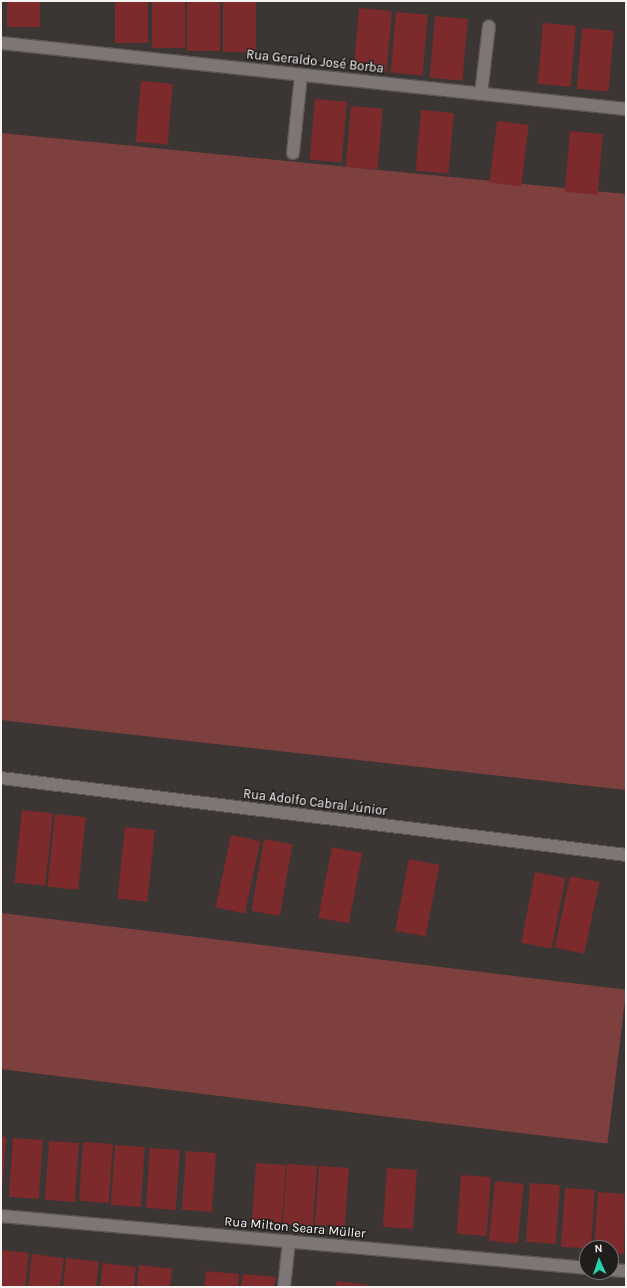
<!DOCTYPE html>
<html>
<head>
<meta charset="utf-8">
<style>
	body { margin:0 }
	#map { position:relative; width:627px; height:1288px; overflow:hidden; background:#3b3534; font-family:Karla,sans-serif }
	div>[style] { position:absolute }
	[style*='--x'] { left:calc(var(--x)*1px); top:calc(var(--y)*1px); width:calc(var(--w)*1px); rotate:calc(var(--a)*1deg) }
	.green>* { inset:0; background:#7d403e; transform-origin:0 0 }
	.building>* { inset:0; background:#7c2a2b; transform-origin:0 0 }
	.roads { filter:drop-shadow(1px 0 #5a5554) drop-shadow(-1px 0 #5a5554) drop-shadow(0 1px #5a5554) drop-shadow(0 -1px #5a5554) }
	.minor>* { height:12px; margin:-6px; padding:0 6px; transform-origin:6px; border-radius:6px; background:#7d7675 }
	span { translate:-50% -50%; white-space:nowrap; text-align:center; line-height:1.15; -webkit-text-stroke:3px #201d1d; paint-order:stroke }
	.street-label { font-size:13px; color:#f8f3f3 }
	.frame { position:absolute; inset:0; border:2px solid #f8f3f3; pointer-events:none }
	.north { position:absolute; left:579px; top:1240px; width:40px; height:40px; box-sizing:border-box; background:#201d1d; border:1px solid #767373; border-radius:50%; rotate:357deg; font-size:11px; font-weight:700; line-height:16px; text-align:center; color:#f8f3f3 }
	.north::after { content:''; display:block; margin:auto; width:14px; height:18px; background:#24d5ae; clip-path:polygon(50% 0,100% 100%,50% 72%,0 100%) }
</style>
</head>
<body>
<div id="map">
	<div class="green">
		<i style="clip-path:polygon(1px 133px,626px 194px,626px 790px,1px 720px)"></i>
		<i style="left:1px;top:913px;width:630px;height:155px;rotate:7deg"></i>
	</div>
	<div class="building">
		<i style="left:7px;top:1px;width:33px;height:26px"></i>
		<i style="left:115px;top:1px;width:33px;height:42px"></i>
		<i style="left:152px;top:1px;width:33px;height:47px"></i>
		<i style="left:187px;top:1px;width:33px;height:50px"></i>
		<i style="left:223px;top:1px;width:33px;height:51px"></i>
		<i style="left:359px;top:8px;width:33px;height:61px;rotate:5deg"></i>
		<i style="left:396px;top:12px;width:32px;height:61px;rotate:5deg"></i>
		<i style="left:435px;top:16px;width:33px;height:62px;rotate:5deg"></i>
		<i style="left:543px;top:23px;width:33px;height:61px;rotate:5deg"></i>
		<i style="left:582px;top:28px;width:32px;height:61px;rotate:5deg"></i>
		<i style="left:141px;top:81px;width:32px;height:61px;rotate:5deg"></i>
		<i style="left:315px;top:99px;width:32px;height:61px;rotate:5deg"></i>
		<i style="left:351px;top:106px;width:32px;height:61px;rotate:5deg"></i>
		<i style="left:421px;top:110px;width:33px;height:61px;rotate:5deg"></i>
		<i style="left:497px;top:121px;width:32px;height:62px;rotate:7deg"></i>
		<i style="left:570px;top:131px;width:33px;height:61px;rotate:5deg"></i>
		<i style="left:22px;top:810px;width:31px;height:73px;rotate:6deg"></i>
		<i style="left:55px;top:814px;width:31px;height:73px;rotate:6deg"></i>
		<i style="left:125px;top:827px;width:30px;height:72px;rotate:6deg"></i>
		<i style="left:231px;top:835px;width:30px;height:74px;rotate:12deg"></i>
		<i style="left:264px;top:839px;width:29px;height:73px;rotate:10deg"></i>
		<i style="left:332px;top:847px;width:31px;height:72px;rotate:11deg"></i>
		<i style="left:409px;top:859px;width:31px;height:73px;rotate:11deg"></i>
		<i style="left:535px;top:872px;width:31px;height:72px;rotate:11deg"></i>
		<i style="left:570px;top:876px;width:30px;height:73px;rotate:12deg"></i>
		<i style="clip-path:polygon(1px 1137px,6px 1137px,2px 1189px,1px 1189px)"></i>
		<i style="left:13px;top:1138px;width:30px;height:59px;rotate:4deg"></i>
		<i style="left:49px;top:1141px;width:30px;height:59px;rotate:4deg"></i>
		<i style="left:83px;top:1142px;width:30px;height:59px;rotate:4deg"></i>
		<i style="left:115px;top:1145px;width:30px;height:60px;rotate:4deg"></i>
		<i style="left:150px;top:1148px;width:30px;height:60px;rotate:4deg"></i>
		<i style="left:186px;top:1151px;width:30px;height:59px;rotate:4deg"></i>
		<i style="left:256px;top:1163px;width:30px;height:59px;rotate:4deg"></i>
		<i style="left:287px;top:1164px;width:30px;height:60px;rotate:4deg"></i>
		<i style="left:319px;top:1166px;width:30px;height:59px;rotate:4deg"></i>
		<i style="left:387px;top:1168px;width:30px;height:59px;rotate:4deg"></i>
		<i style="left:461px;top:1175px;width:30px;height:59px;rotate:4deg"></i>
		<i style="left:495px;top:1181px;width:29px;height:60px;rotate:6deg"></i>
		<i style="left:530px;top:1183px;width:30px;height:59px;rotate:4deg"></i>
		<i style="left:565px;top:1188px;width:30px;height:59px;rotate:4deg"></i>
		<i style="clip-path:polygon(598px 1192px,626px 1194px,624px 1254px,611px 1253px,611px 1248px,594px 1248px)"></i>
		<i style="clip-path:polygon(1px 1250px,29px 1253px,25px 1287px,1px 1287px)"></i>
		<i style="left:32px;top:1254px;width:32px;height:33px;rotate:7deg"></i>
		<i style="clip-path:polygon(66px 1258px,99px 1262px,96px 1287px,63px 1287px)"></i>
		<i style="clip-path:polygon(103px 1263px,136px 1267px,134px 1287px,100px 1287px)"></i>
		<i style="clip-path:polygon(139px 1265px,172px 1269px,170px 1287px,137px 1287px)"></i>
		<i style="clip-path:polygon(206px 1271px,239px 1274px,238px 1287px,204px 1287px)"></i>
		<i style="clip-path:polygon(243px 1274px,276px 1277px,274px 1287px,241px 1287px)"></i>
		<i style="clip-path:polygon(337px 1281px,369px 1285px,369px 1287px,336px 1287px)"></i>
	</div>
	<div class="roads">
		<div class="minor">
			<i style="--x:1;--y:43;--w:628;--a:6.03"></i>
			<i style="--x:481;--y:94;--w:68;--a:-83.3"></i>
			<i style="--x:293;--y:153;--w:78;--a:-84.1"></i>
			<i style="--x:1;--y:778;--w:630;--a:7.02"></i>
			<i style="--x:1;--y:1216;--w:588;--a:5.07"></i>
			<i style="--x:611;--y:1270;--w:15;--a:4"></i>
			<i style="--x:284;--y:1287;--w:46;--a:-83.8"></i>
		</div>
	</div>
	<div class="street-label">
		<span style="left:315px;top:62px;rotate:6deg">Rua Geraldo José Borba</span>
		<span style="left:315px;top:803px;rotate:7deg">Rua Adolfo Cabral Júnior</span>
		<span style="left:295px;top:1228px;rotate:5deg">Rua Milton Seara Müller</span>
	</div>
	<div class="frame"></div>
	<div class="north">N</div>
</div>
</body>
</html>
